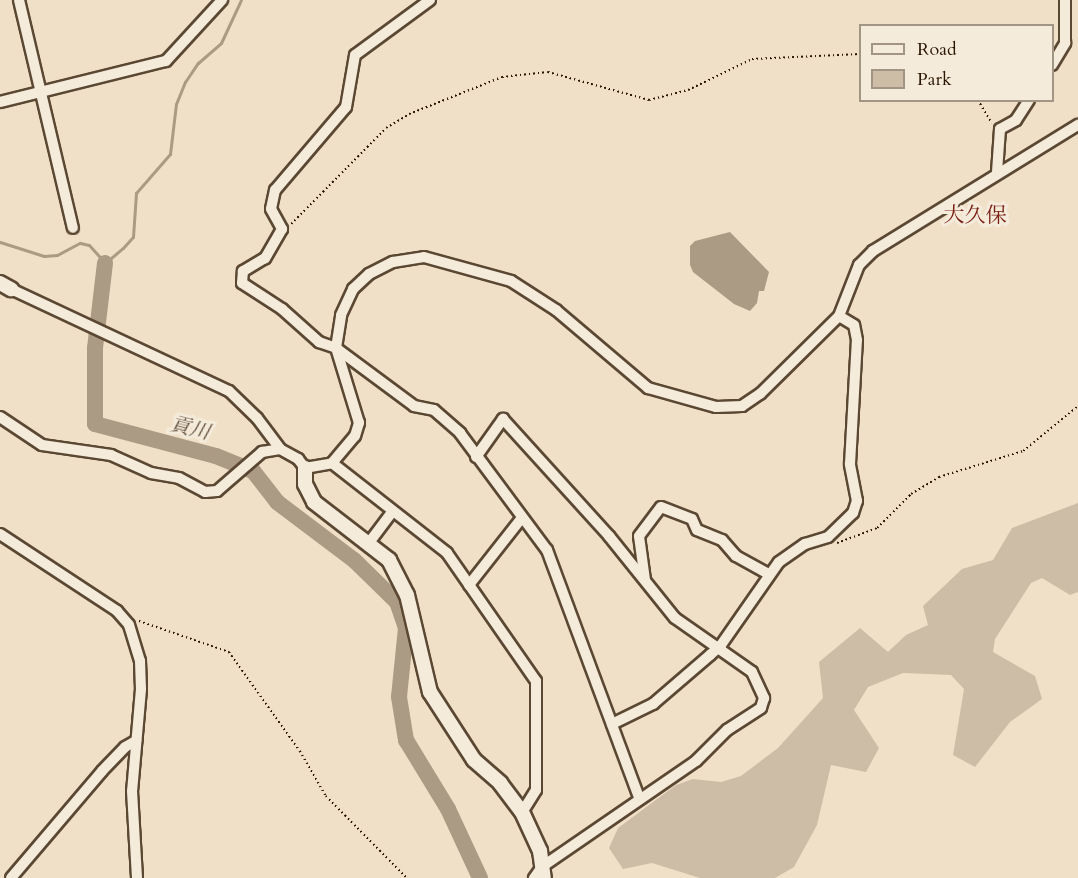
<!DOCTYPE html>
<html>
<head>
<meta charset="utf-8">
<style>
	body { margin:0 }
	#map { position:relative; width:1078px; height:878px; overflow:hidden; background:#f0e0c8; font-family:Cardo,"Noto Serif JP",serif }
	div>[style] { position:absolute }
	[style*='--x'] { left:calc(var(--x)*1px); top:calc(var(--y)*1px); width:calc(var(--w)*1px); rotate:calc(var(--a)*1deg) }
	.green>* { inset:0; background:#cebda6 }
	.water>* { inset:0; background:#ac9b84 }
	.stream>* { height:3px; margin:-1.5px; padding:0 1.5px; transform-origin:1.5px; border-radius:1.5px; background:#ac9b84 }
	.river>* { height:16px; margin:-8px; padding:0 8px; transform-origin:8px; border-radius:8px; background:#ac9b84 }
	.path>* { height:1.5px; margin-top:-0.75px; transform-origin:0; background:repeating-linear-gradient(90deg,#291501 0 1.5px,transparent 0 4.5px) }
	.roads { filter:drop-shadow(2px 0 #5b4833) drop-shadow(-2px 0 #5b4833) drop-shadow(0 2px #5b4833) drop-shadow(0 -2px #5b4833) }
	.minor>* { height:10px; margin:-5px; padding:0 5px; transform-origin:5px; border-radius:5px; background:#f5ebdb }
	.tertiary>* { height:14px; margin:-7px; padding:0 7px; transform-origin:7px; border-radius:7px; background:#f5ebdb }
	span { translate:-50% -50%; white-space:nowrap; text-align:center; line-height:1.15; -webkit-text-stroke:6px #f5ebdb; paint-order:stroke }
	.water-label { font-size:20px; color:#5d4b35; font-style:italic }
	.quarter-label { font-size:21px; color:#7a1f14 }
	.legend { position:absolute; left:859px; top:24px; width:195px; height:78px; box-sizing:border-box; background:#f5ebdb; border:2px solid #a39584; margin:0; padding:8px 10px; list-style:none; font-size:18px; color:#291501 }
	.legend li { display:flex; align-items:center; gap:12px; height:30px }
	.legend b { width:30px; border:2px solid #a39584 }
</style>
</head>
<body>
<div id="map">
	<div class="green">
		<i style="clip-path:polygon(1078px 503px,1078px 592px,1070px 595px,1042px 578px,1031px 583px,995px 639px,993px 652px,1035px 676px,1042px 699px,1010px 722px,975px 767px,953px 755px,964px 689px,951px 675px,903px 673px,868px 687px,854px 710px,879px 748px,866px 772px,831px 765px,817px 825px,794px 867px,775px 878px,700px 878px,652px 863px,623px 869px,609px 848px,618px 828px,676px 785px,693px 779px,721px 782px,741px 776px,778px 748px,823px 698px,819px 662px,860px 628px,888px 652px,906px 635px,928px 625px,923px 606px,962px 569px,993px 560px,1012px 528px)"></i>
	</div>
	<div class="water">
		<i style="clip-path:polygon(730px 232px,769px 272px,764px 291px,759px 291px,757px 303px,750px 311px,734px 304px,693px 272px,690px 265px,690px 246px,695px 241px)"></i>
	</div>
	<div class="stream">
		<i style="--x:0;--y:242;--w:46;--a:17.7"></i>
		<i style="--x:44;--y:256;--w:13;--a:-4"></i>
		<i style="--x:57;--y:255;--w:26;--a:-28"></i>
		<i style="--x:80;--y:243;--w:9;--a:13"></i>
		<i style="--x:89;--y:245;--w:24;--a:48"></i>
		<i style="--x:105;--y:263;--w:23;--a:-40"></i>
		<i style="--x:123;--y:248;--w:15;--a:-48"></i>
		<i style="--x:133;--y:237;--w:44;--a:-86.1"></i>
		<i style="--x:136;--y:193;--w:52;--a:-48.9"></i>
		<i style="--x:170;--y:154;--w:50;--a:-83.2"></i>
		<i style="--x:176;--y:104;--w:24;--a:-68"></i>
		<i style="--x:185;--y:82;--w:23;--a:-56"></i>
		<i style="--x:198;--y:63;--w:30;--a:-41"></i>
		<i style="--x:221;--y:43;--w:47;--a:-65.1"></i>
	</div>
	<div class="river">
		<i style="--x:105;--y:263;--w:86;--a:96.7"></i>
		<i style="--x:95;--y:348;--w:76;--a:90"></i>
		<i style="--x:95;--y:424;--w:125;--a:14.8"></i>
		<i style="--x:216;--y:456;--w:40;--a:22"></i>
		<i style="--x:253;--y:471;--w:39;--a:52"></i>
		<i style="--x:277;--y:502;--w:96;--a:37"></i>
		<i style="--x:354;--y:560;--w:60;--a:44.3"></i>
		<i style="--x:397;--y:602;--w:28;--a:71"></i>
		<i style="--x:406;--y:628;--w:69;--a:95.8"></i>
		<i style="--x:399;--y:697;--w:44;--a:80.8"></i>
		<i style="--x:406;--y:740;--w:81;--a:58.7"></i>
		<i style="--x:448;--y:809;--w:76;--a:65.1"></i>
	</div>
	<div class="path">
		<i style="--x:978;--y:100;--w:27;--a:59"></i>
		<i style="--x:291;--y:224;--w:135;--a:-45.3"></i>
		<i style="--x:386;--y:128;--w:27;--a:-31"></i>
		<i style="--x:409;--y:114;--w:100;--a:-21.7"></i>
		<i style="--x:502;--y:77;--w:46;--a:-6.2"></i>
		<i style="--x:548;--y:72;--w:105;--a:15.5"></i>
		<i style="--x:649;--y:100;--w:40;--a:-14.4"></i>
		<i style="--x:688;--y:90;--w:71;--a:-25.8"></i>
		<i style="--x:752;--y:59;--w:108;--a:-2.7"></i>
		<i style="--x:837;--y:543;--w:43;--a:-20.6"></i>
		<i style="--x:877;--y:528;--w:48;--a:-45"></i>
		<i style="--x:911;--y:494;--w:33;--a:-31"></i>
		<i style="--x:939;--y:477;--w:88;--a:-17.2"></i>
		<i style="--x:1023;--y:451;--w:71;--a:-39.3"></i>
		<i style="--x:139;--y:621;--w:95;--a:19"></i>
		<i style="--x:229;--y:652;--w:122;--a:54.4"></i>
		<i style="--x:300;--y:751;--w:52;--a:60"></i>
		<i style="--x:326;--y:796;--w:115;--a:45.4"></i>
	</div>
	<div class="roads">
		<div class="minor">
			<i style="--x:19;--y:0;--w:234;--a:76.7"></i>
			<i style="--x:430;--y:0;--w:93;--a:143.7"></i>
			<i style="--x:355;--y:55;--w:53;--a:99.8"></i>
			<i style="--x:346;--y:107;--w:109;--a:130.5"></i>
			<i style="--x:275;--y:190;--w:19;--a:102"></i>
			<i style="--x:271;--y:209;--w:23;--a:61"></i>
			<i style="--x:282;--y:229;--w:34;--a:120"></i>
			<i style="--x:265;--y:258;--w:26;--a:149"></i>
			<i style="--x:243;--y:271;--w:12;--a:95"></i>
			<i style="--x:242;--y:283;--w:48;--a:33"></i>
			<i style="--x:282;--y:309;--w:50;--a:41.7"></i>
			<i style="--x:319;--y:342;--w:18;--a:19"></i>
			<i style="--x:336;--y:348;--w:97;--a:36.6"></i>
			<i style="--x:414;--y:406;--w:20;--a:11"></i>
			<i style="--x:434;--y:410;--w:35;--a:41"></i>
			<i style="--x:460;--y:433;--w:146;--a:53.4"></i>
			<i style="--x:547;--y:550;--w:264;--a:69.6"></i>
			<i style="--x:1052;--y:65;--w:26;--a:-59"></i>
			<i style="--x:1065;--y:43;--w:43;--a:-90"></i>
			<i style="--x:0;--y:102;--w:171;--a:-13.9"></i>
			<i style="--x:166;--y:61;--w:83;--a:-47.4"></i>
			<i style="--x:997;--y:172;--w:43;--a:-86"></i>
			<i style="--x:1000;--y:129;--w:18;--a:-29"></i>
			<i style="--x:1016;--y:120;--w:24;--a:-57"></i>
			<i style="--x:11;--y:289;--w:241;--a:25.1"></i>
			<i style="--x:229;--y:391;--w:39;--a:44"></i>
			<i style="--x:257;--y:418;--w:39;--a:53"></i>
			<i style="--x:280;--y:449;--w:21;--a:29"></i>
			<i style="--x:298;--y:459;--w:11;--a:52"></i>
			<i style="--x:305;--y:468;--w:27;--a:-10"></i>
			<i style="--x:332;--y:463;--w:35;--a:-50"></i>
			<i style="--x:355;--y:436;--w:14;--a:-73"></i>
			<i style="--x:359;--y:423;--w:78;--a:-107"></i>
			<i style="--x:336;--y:348;--w:33;--a:-81"></i>
			<i style="--x:341;--y:315;--w:29;--a:-65"></i>
			<i style="--x:353;--y:289;--w:22;--a:-43"></i>
			<i style="--x:369;--y:274;--w:27;--a:-27"></i>
			<i style="--x:393;--y:262;--w:31;--a:-9"></i>
			<i style="--x:424;--y:257;--w:90;--a:15.4"></i>
			<i style="--x:511;--y:281;--w:54;--a:32.8"></i>
			<i style="--x:556;--y:310;--w:121;--a:40.3"></i>
			<i style="--x:648;--y:388;--w:71;--a:15.6"></i>
			<i style="--x:716;--y:407;--w:26;--a:-2"></i>
			<i style="--x:742;--y:406;--w:22;--a:-34"></i>
			<i style="--x:760;--y:394;--w:111;--a:-44.6"></i>
			<i style="--x:839;--y:316;--w:55;--a:-68.6"></i>
			<i style="--x:859;--y:265;--w:20;--a:-45"></i>
			<i style="--x:873;--y:251;--w:241;--a:-31.6"></i>
			<i style="--x:0;--y:417;--w:50;--a:33.7"></i>
			<i style="--x:42;--y:445;--w:70;--a:8.2"></i>
			<i style="--x:111;--y:455;--w:44;--a:24.2"></i>
			<i style="--x:151;--y:473;--w:28;--a:10"></i>
			<i style="--x:179;--y:478;--w:30;--a:28"></i>
			<i style="--x:205;--y:492;--w:12;--a:-5"></i>
			<i style="--x:217;--y:491;--w:60;--a:-40.9"></i>
			<i style="--x:262;--y:452;--w:18;--a:-9"></i>
			<i style="--x:476;--y:457;--w:47;--a:-54.6"></i>
			<i style="--x:503;--y:419;--w:158;--a:47.8"></i>
			<i style="--x:609;--y:536;--w:105;--a:51.2"></i>
			<i style="--x:675;--y:618;--w:94;--a:35"></i>
			<i style="--x:752;--y:672;--w:29;--a:65"></i>
			<i style="--x:764;--y:698;--w:10;--a:107"></i>
			<i style="--x:761;--y:708;--w:40;--a:147.1"></i>
			<i style="--x:727;--y:730;--w:44;--a:135"></i>
			<i style="--x:696;--y:761;--w:187;--a:145.5"></i>
			<i style="--x:542;--y:867;--w:14;--a:126"></i>
			<i style="--x:332;--y:463;--w:146;--a:38"></i>
			<i style="--x:447;--y:553;--w:156;--a:55.2"></i>
			<i style="--x:536;--y:681;--w:109;--a:90"></i>
			<i style="--x:536;--y:790;--w:26;--a:122"></i>
			<i style="--x:0;--y:534;--w:140;--a:33.3"></i>
			<i style="--x:117;--y:611;--w:18;--a:49"></i>
			<i style="--x:129;--y:625;--w:38;--a:73"></i>
			<i style="--x:140;--y:661;--w:28;--a:88"></i>
			<i style="--x:141;--y:689;--w:102;--a:95"></i>
			<i style="--x:132;--y:791;--w:87;--a:86.7"></i>
			<i style="--x:368;--y:544;--w:40;--a:-53"></i>
			<i style="--x:645;--y:580;--w:44;--a:-97.8"></i>
			<i style="--x:639;--y:536;--w:36;--a:-53"></i>
			<i style="--x:661;--y:507;--w:33;--a:21"></i>
			<i style="--x:692;--y:519;--w:12;--a:66"></i>
			<i style="--x:697;--y:530;--w:27;--a:22"></i>
			<i style="--x:722;--y:540;--w:21;--a:49"></i>
			<i style="--x:736;--y:556;--w:38;--a:29"></i>
			<i style="--x:469;--y:585;--w:84;--a:-51.8"></i>
			<i style="--x:612;--y:724;--w:46;--a:-26"></i>
			<i style="--x:653;--y:704;--w:75;--a:-40.7"></i>
			<i style="--x:710;--y:655;--w:15;--a:-42"></i>
			<i style="--x:721;--y:645;--w:101;--a:-55.1"></i>
			<i style="--x:779;--y:562;--w:32;--a:-35"></i>
			<i style="--x:805;--y:544;--w:24;--a:-17"></i>
			<i style="--x:828;--y:537;--w:35;--a:-44"></i>
			<i style="--x:853;--y:513;--w:13;--a:-72"></i>
			<i style="--x:857;--y:501;--w:38;--a:-101"></i>
			<i style="--x:850;--y:464;--w:124;--a:-86.8"></i>
			<i style="--x:857;--y:340;--w:15;--a:-101"></i>
			<i style="--x:854;--y:325;--w:17;--a:-149"></i>
			<i style="--x:11;--y:878;--w:140;--a:-49.6"></i>
			<i style="--x:102;--y:771;--w:33;--a:-46"></i>
			<i style="--x:125;--y:747;--w:13;--a:-29"></i>
		</div>
		<div class="tertiary">
			<i style="--x:0;--y:283;--w:13;--a:29"></i>
			<i style="--x:305;--y:468;--w:16;--a:90"></i>
			<i style="--x:305;--y:484;--w:20;--a:63"></i>
			<i style="--x:314;--y:502;--w:95;--a:37.7"></i>
			<i style="--x:389;--y:560;--w:39;--a:63"></i>
			<i style="--x:407;--y:595;--w:100;--a:76.7"></i>
			<i style="--x:430;--y:692;--w:81;--a:57.1"></i>
			<i style="--x:474;--y:760;--w:35;--a:41"></i>
			<i style="--x:500;--y:783;--w:36;--a:53"></i>
			<i style="--x:522;--y:812;--w:43;--a:65.2"></i>
			<i style="--x:540;--y:851;--w:27;--a:82"></i>
		</div>
	</div>
	<div class="water-label">
		<span style="left:190px;top:428px;rotate:14deg">貢川</span>
	</div>
	<div class="quarter-label">
		<span style="left:975px;top:216px">大久保</span>
	</div>
	<ul class="legend">
	<li><b style="height:8px;background:#f5ebdb"></b>Road</li>
	<li><b style="height:16px;background:#cebda6"></b>Park</li>
	</ul>
</div>
</body>
</html>
